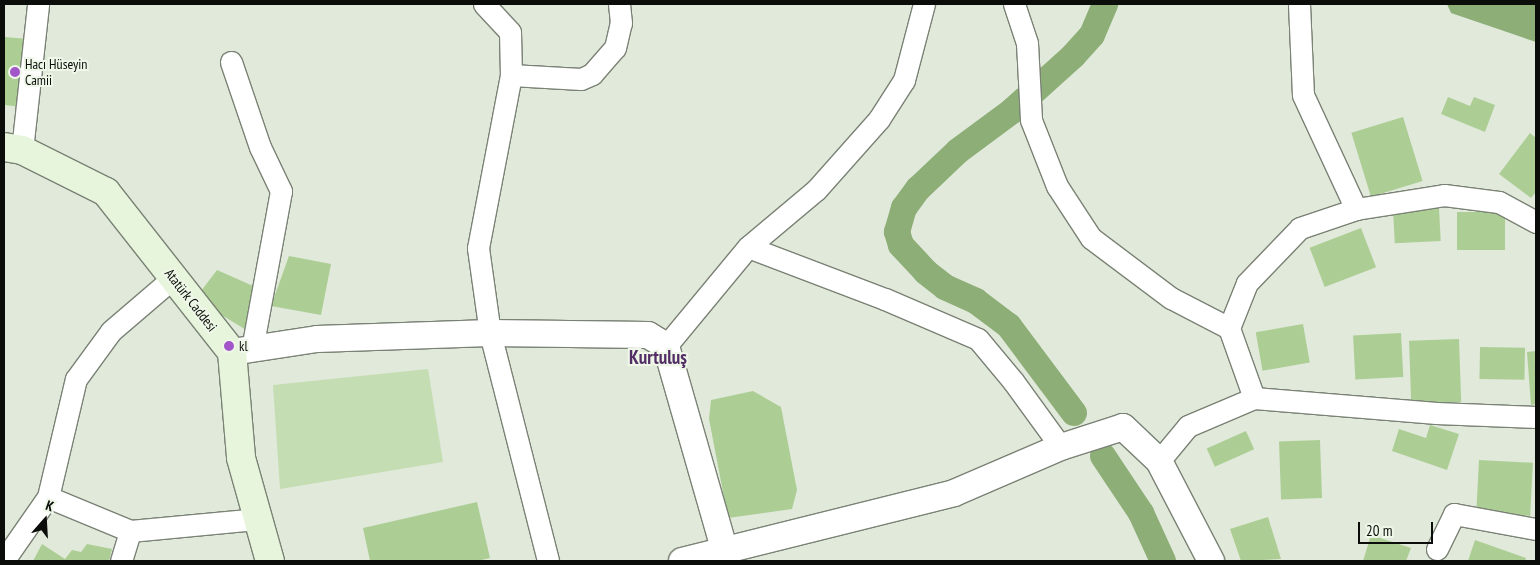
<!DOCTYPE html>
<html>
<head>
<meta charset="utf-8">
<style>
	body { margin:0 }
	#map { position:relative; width:1540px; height:565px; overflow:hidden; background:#e1e9db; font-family:"PT Sans Narrow",sans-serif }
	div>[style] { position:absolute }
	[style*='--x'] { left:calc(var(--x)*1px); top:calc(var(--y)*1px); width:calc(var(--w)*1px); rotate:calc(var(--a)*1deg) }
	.green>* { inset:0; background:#c4ddb2 }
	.forest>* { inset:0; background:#8dae76 }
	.canal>* { height:26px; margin:-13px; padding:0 13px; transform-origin:13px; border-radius:13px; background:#8dae76 }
	.building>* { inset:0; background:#acce94; transform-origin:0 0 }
	.roads { filter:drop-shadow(1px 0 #7a8275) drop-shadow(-1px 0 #7a8275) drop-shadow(0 1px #7a8275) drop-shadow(0 -1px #7a8275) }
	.minor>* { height:21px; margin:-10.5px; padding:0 10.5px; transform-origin:10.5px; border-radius:10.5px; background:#fff }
	.tertiary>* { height:26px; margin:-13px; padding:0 13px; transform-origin:13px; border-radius:13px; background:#fff }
	.secondary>* { height:28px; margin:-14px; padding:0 14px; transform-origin:14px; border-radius:14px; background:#e6f5db }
	.dots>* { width:14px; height:14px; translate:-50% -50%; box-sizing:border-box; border:2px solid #eef7e8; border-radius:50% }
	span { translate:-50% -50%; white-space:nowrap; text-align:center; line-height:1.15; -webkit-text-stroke:4px #eef7e8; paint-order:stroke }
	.poi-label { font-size:14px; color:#0a0d09 }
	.left { translate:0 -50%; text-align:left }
	.street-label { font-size:14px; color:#0a0d09 }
	.district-label { font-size:19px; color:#532e66; font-weight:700 }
	.frame { position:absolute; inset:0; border:5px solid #0a0d09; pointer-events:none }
	.north { position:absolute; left:20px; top:495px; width:50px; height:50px; -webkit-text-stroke:4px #eef7e8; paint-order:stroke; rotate:19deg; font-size:14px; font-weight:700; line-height:20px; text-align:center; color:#0a0d09 }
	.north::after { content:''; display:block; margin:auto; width:18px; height:22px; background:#0a0d09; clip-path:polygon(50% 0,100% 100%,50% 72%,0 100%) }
	.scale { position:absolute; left:1358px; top:522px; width:75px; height:22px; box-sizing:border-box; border:2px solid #0a0d09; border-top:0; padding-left:6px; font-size:15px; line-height:18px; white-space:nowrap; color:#0a0d09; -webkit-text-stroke:4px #eef7e8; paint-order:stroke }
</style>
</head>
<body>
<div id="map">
	<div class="green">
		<i style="clip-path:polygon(428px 369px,443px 462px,280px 489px,273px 385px)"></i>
	</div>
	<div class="forest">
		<i style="clip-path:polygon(1447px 4px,1536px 4px,1536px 42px,1451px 13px)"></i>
	</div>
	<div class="canal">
		<i style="--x:1074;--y:413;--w:109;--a:-126.8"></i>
		<i style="--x:1009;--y:326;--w:41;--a:-142.9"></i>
		<i style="--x:976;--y:301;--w:34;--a:-156"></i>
		<i style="--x:945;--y:287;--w:24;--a:-142"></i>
		<i style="--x:926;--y:272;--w:37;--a:-133"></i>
		<i style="--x:901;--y:245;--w:14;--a:-107"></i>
		<i style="--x:897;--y:232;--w:25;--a:-74"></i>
		<i style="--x:904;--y:208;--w:24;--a:-54"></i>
		<i style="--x:918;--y:189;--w:55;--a:-43.5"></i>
		<i style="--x:958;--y:151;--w:67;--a:-36.5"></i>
		<i style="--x:1012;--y:111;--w:82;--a:-42"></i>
		<i style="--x:1073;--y:56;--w:28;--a:-48"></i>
		<i style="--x:1092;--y:35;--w:34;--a:-67"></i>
		<i style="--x:1103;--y:456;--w:69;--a:56.3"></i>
		<i style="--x:1141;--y:513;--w:53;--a:65.4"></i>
	</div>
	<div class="building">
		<i style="clip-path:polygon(4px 37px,30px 39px,23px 107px,4px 105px)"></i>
		<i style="clip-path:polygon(1448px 97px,1470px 106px,1474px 97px,1495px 105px,1485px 132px,1441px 114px)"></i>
		<i style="left:1403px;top:117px;width:67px;height:54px;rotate:73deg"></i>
		<i style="clip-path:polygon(1530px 133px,1536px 138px,1536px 192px,1531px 198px,1499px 174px)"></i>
		<i style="left:1439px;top:208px;width:33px;height:46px;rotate:87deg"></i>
		<i style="left:1505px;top:212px;width:38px;height:48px;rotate:90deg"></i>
		<i style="left:1361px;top:228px;width:42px;height:55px;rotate:69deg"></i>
		<i style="clip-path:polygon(289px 256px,331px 264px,321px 315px,271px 306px)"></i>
		<i style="clip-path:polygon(217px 270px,260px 289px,248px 331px,195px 299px)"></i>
		<i style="left:1303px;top:324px;width:39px;height:48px;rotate:80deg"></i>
		<i style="left:1401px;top:333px;width:44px;height:48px;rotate:87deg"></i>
		<i style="left:1459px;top:339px;width:63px;height:50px;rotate:88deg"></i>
		<i style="left:1480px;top:347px;width:45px;height:32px;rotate:1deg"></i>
		<i style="clip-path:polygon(1536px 351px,1536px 404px,1531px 405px,1527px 352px)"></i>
		<i style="clip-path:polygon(753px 391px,781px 407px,797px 490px,792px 509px,728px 518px,709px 419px,711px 400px)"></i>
		<i style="clip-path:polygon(1430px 425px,1459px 434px,1447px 470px,1392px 451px,1399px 429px,1426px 438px)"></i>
		<i style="left:1246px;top:431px;width:20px;height:43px;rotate:66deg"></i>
		<i style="left:1320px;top:440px;width:58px;height:41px;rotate:88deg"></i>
		<i style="left:1479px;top:460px;width:54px;height:53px;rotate:3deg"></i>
		<i style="clip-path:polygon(477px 502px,490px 558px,477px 561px,370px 561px,363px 528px)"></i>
		<i style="clip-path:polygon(1268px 517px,1281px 559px,1241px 561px,1230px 529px)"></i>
		<i style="clip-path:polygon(1371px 535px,1411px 548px,1406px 561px,1363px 561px)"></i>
		<i style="clip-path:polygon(1475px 540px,1526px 558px,1525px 561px,1468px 561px)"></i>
		<i style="clip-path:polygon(42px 544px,65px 559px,72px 550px,81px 552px,87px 544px,112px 549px,109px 561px,33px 561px)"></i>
	</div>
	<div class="roads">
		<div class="minor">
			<i style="--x:484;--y:4;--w:38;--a:47"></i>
			<i style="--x:510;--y:32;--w:43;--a:88.7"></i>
			<i style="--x:511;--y:75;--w:176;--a:100.8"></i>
			<i style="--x:478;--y:248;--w:86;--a:82"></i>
			<i style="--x:490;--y:333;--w:235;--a:75.7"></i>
			<i style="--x:1014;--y:4;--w:41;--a:71.6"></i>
			<i style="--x:1027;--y:43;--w:77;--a:87"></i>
			<i style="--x:1031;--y:120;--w:71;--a:68.5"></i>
			<i style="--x:1057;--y:186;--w:62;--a:56.8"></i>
			<i style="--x:1091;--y:238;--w:100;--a:36.9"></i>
			<i style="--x:1171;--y:298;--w:65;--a:27.3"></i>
			<i style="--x:1229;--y:328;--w:74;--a:70.3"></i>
			<i style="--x:1299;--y:4;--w:91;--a:87.5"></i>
			<i style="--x:1303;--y:95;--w:126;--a:65.1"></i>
			<i style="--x:231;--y:62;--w:90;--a:71.2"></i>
			<i style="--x:260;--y:147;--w:49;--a:64.5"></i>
			<i style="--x:281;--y:191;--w:161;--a:100.4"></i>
			<i style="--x:511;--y:75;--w:70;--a:3.3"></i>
			<i style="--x:581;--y:79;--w:12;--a:-24"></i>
			<i style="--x:592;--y:74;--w:35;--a:-49"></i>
			<i style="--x:615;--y:48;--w:26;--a:-77"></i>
			<i style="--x:621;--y:23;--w:19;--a:-96"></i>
			<i style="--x:22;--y:150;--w:147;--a:-83.7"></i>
			<i style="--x:748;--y:247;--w:147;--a:20.8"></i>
			<i style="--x:885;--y:299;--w:101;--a:23.3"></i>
			<i style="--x:978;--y:339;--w:55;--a:50.2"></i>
			<i style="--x:1013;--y:381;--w:82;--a:54"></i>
			<i style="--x:1229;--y:328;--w:48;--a:-68.2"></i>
			<i style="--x:1247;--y:283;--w:76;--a:-46.1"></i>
			<i style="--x:1300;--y:228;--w:59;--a:-18.7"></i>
			<i style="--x:1356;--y:209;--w:89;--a:-9"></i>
			<i style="--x:1444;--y:195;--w:55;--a:7.3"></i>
			<i style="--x:1499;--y:202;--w:42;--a:28.4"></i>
			<i style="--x:666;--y:346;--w:129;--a:-50.4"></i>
			<i style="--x:748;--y:247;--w:89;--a:-40"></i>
			<i style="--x:816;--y:190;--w:95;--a:-48.4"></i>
			<i style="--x:879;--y:119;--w:46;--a:-57.3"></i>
			<i style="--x:904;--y:80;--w:79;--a:-75.3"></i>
			<i style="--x:1159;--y:461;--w:45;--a:-50.4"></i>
			<i style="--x:1188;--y:426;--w:72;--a:-23"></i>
			<i style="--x:1254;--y:398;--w:183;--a:4.7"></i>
			<i style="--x:1436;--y:413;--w:100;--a:2.3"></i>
			<i style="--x:48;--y:497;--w:89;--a:22.5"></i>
			<i style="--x:130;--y:531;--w:129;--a:-5.4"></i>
			<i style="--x:1437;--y:549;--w:39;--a:-64"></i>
			<i style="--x:1454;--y:514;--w:83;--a:10.4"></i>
			<i style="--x:4;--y:560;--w:77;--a:-55.1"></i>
			<i style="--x:48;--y:497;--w:121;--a:-76.7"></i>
			<i style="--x:76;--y:379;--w:59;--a:-53.9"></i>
			<i style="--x:111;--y:331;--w:83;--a:-40.6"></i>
			<i style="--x:121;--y:561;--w:31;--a:-73"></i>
		</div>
		<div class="tertiary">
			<i style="--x:232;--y:352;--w:86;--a:-8.7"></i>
			<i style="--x:317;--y:339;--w:173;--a:-2"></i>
			<i style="--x:490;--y:333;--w:158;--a:0.7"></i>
			<i style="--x:648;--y:335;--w:21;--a:31"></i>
			<i style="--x:666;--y:346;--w:214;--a:74"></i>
			<i style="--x:682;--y:561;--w:280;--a:-14"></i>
			<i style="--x:954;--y:493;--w:116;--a:-23.3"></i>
			<i style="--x:1061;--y:447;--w:65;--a:-17.9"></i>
			<i style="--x:1123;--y:427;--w:50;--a:43.4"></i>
			<i style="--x:1159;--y:461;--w:113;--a:62.5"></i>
		</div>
		<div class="secondary">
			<i style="--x:4;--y:147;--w:18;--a:9"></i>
			<i style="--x:22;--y:150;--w:94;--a:26.6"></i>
			<i style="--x:106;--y:192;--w:204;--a:51.8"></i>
			<i style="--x:232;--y:352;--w:106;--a:85.1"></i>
			<i style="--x:241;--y:458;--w:107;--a:74.3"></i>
		</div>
	</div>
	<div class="dots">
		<i style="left:15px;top:72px;background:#a256c9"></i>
		<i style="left:229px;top:346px;background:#a256c9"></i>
	</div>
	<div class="poi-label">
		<span class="left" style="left:25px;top:72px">Hacı Hüseyin<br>Camii</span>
		<span class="left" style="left:239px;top:346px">kl</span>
	</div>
	<div class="street-label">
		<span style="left:191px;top:300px;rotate:52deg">Atatürk Caddesi</span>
	</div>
	<div class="district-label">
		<span style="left:658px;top:358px">Kurtuluş</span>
	</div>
	<div class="frame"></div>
	<div class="north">K</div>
	<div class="scale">20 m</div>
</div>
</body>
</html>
